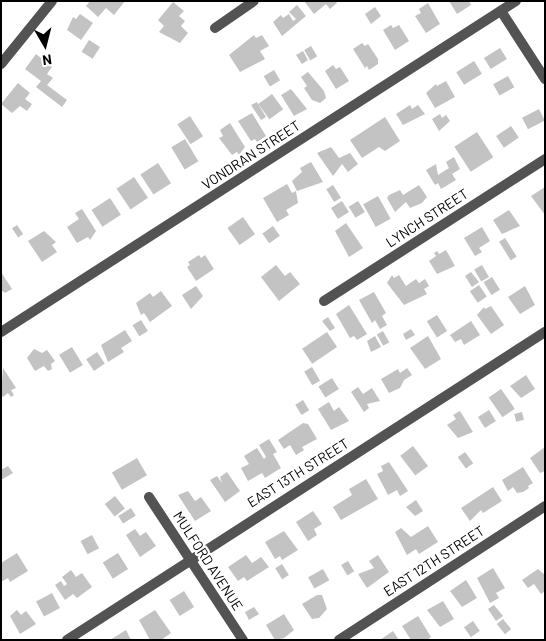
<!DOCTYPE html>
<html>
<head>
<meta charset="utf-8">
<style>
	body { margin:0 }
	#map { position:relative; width:546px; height:641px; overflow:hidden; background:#fff; font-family:Barlow,sans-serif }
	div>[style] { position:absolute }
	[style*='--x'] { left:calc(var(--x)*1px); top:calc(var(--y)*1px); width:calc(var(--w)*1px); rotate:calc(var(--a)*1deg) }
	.building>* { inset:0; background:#c3c3c3; transform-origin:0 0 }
	.street>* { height:10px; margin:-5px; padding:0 5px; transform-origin:5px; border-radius:5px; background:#535353 }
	span { translate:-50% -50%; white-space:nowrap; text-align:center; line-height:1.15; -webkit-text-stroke:4.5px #fff; paint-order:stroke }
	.street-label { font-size:14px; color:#000 }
	.frame { position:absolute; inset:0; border:2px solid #000; pointer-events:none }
	.north { position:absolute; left:20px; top:20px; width:50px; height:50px; -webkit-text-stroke:4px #fff; paint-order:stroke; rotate:172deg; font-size:14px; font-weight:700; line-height:20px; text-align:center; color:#000 }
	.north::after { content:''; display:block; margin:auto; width:18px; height:22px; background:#000; clip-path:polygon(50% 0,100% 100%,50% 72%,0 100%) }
</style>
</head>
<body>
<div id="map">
	<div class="building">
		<i style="clip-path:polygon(90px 1px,125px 1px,114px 15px,106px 8px,98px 17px,86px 6px)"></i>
		<i style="clip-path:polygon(304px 1px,335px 1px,337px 3px,330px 9px,326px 4px,314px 14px)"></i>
		<i style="clip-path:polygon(449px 1px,469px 1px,471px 5px,457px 14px)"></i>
		<i style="clip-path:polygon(173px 2px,184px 11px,179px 16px,185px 21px,181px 26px,188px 33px,180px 43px,159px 32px,164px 26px,158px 20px)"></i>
		<i style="clip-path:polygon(428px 3px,440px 24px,426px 33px,415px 16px,421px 13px,419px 9px)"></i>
		<i style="clip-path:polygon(297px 5px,306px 16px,282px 36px,273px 22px,281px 15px,283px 18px,289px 14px,293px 21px,296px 19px,289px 12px)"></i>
		<i style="clip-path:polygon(375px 7px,381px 16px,371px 24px,365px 14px)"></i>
		<i style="clip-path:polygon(80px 14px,93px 23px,81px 40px,67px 30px,73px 17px,76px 19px)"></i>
		<i style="clip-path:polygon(391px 25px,393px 28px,399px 25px,409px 41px,395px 50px,383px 30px)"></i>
		<i style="clip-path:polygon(254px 35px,256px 38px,262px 35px,269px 46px,260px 51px,265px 59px,240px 72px,229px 55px)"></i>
		<i style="left:89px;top:40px;width:13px;height:14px;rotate:32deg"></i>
		<i style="clip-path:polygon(362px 43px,365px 46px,368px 44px,378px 59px,378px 64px,369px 70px,367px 66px,365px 68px,353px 49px)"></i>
		<i style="left:311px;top:46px;width:12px;height:8px;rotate:59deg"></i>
		<i style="left:500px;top:48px;width:13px;height:19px;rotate:58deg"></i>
		<i style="clip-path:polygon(303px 51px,308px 60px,302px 64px,296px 55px)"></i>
		<i style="clip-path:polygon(36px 54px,52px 67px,47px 74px,53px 78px,47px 85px,67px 100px,62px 107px,36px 87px,41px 81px,25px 69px)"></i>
		<i style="left:474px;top:61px;width:15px;height:21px;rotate:58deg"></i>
		<i style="clip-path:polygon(333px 65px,336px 69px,340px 67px,349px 81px,336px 89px,325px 71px)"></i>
		<i style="left:274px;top:70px;width:12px;height:12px;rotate:59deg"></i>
		<i style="clip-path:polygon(308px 72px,324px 91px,326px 98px,320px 103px,312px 100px,304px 88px,307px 86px,301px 77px)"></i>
		<i style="left:508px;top:76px;width:13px;height:17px;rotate:61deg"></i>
		<i style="clip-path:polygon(446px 81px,455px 97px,435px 108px,426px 93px,436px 84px,437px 86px)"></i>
		<i style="clip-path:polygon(18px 83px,30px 93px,25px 99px,32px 104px,27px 111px,20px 106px,12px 113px,1px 104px)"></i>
		<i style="clip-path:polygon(291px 89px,307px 109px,294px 116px,281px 95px)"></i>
		<i style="left:272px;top:94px;width:19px;height:17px;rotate:54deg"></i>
		<i style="clip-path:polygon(257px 102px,266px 117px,261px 120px,251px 105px)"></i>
		<i style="clip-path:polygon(410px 105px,412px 109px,418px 105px,425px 114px,403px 125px,396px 114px)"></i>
		<i style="left:539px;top:109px;width:13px;height:19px;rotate:63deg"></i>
		<i style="clip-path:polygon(252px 113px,266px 136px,257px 142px,255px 139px,251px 141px,238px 121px)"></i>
		<i style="clip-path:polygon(440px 114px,442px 118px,446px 115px,450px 121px,439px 131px,432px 119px)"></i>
		<i style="left:190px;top:116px;width:24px;height:15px;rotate:57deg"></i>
		<i style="clip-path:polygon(385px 117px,400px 141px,385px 151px,379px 147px,362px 158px,350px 140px)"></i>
		<i style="clip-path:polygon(230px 123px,245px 147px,239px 155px,237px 152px,232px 155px,219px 138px,223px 136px,220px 130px)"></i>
		<i style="left:511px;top:126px;width:14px;height:18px;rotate:56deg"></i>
		<i style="left:477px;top:132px;width:30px;height:27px;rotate:57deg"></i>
		<i style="left:185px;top:139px;width:26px;height:16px;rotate:59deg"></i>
		<i style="clip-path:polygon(331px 147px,339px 158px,350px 153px,358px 164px,348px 172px,342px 164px,333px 176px,317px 153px)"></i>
		<i style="clip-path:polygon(454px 157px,460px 169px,452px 174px,456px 180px,441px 189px,438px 183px,435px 185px,426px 170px,436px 164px,438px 175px,449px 168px,446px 162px)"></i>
		<i style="clip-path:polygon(311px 162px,323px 182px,297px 191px,292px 181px,302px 172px,300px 168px)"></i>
		<i style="left:158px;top:163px;width:24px;height:21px;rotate:57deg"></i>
		<i style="left:134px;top:177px;width:25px;height:21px;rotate:56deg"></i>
		<i style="clip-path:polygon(287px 184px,292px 193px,296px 191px,298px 203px,286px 210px,289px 215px,277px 222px,263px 198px)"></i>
		<i style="left:333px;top:185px;width:15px;height:8px;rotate:58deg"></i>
		<i style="clip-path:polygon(419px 185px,427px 197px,422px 203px,410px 208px,406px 202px,395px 212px,387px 198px,389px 195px,400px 190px,403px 195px)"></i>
		<i style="clip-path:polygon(545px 187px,545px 215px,531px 196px)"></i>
		<i style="left:378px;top:196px;width:26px;height:17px;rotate:61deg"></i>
		<i style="left:110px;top:198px;width:20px;height:22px;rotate:57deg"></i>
		<i style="left:342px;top:201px;width:13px;height:13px;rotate:58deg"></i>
		<i style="left:358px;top:201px;width:13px;height:11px;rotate:58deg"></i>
		<i style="clip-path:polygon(82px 209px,96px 231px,90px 240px,88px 237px,77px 243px,67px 227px,79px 219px,75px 213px)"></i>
		<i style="clip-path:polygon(509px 210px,520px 226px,502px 234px,493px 220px)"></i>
		<i style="left:243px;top:217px;width:21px;height:19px;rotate:55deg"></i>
		<i style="clip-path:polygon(346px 223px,363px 248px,349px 257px,335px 231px)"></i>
		<i style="left:17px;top:225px;width:11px;height:6px;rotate:56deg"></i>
		<i style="left:273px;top:226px;width:12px;height:13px;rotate:55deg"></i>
		<i style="clip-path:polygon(482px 227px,490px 241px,479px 248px,482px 252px,475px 256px,464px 238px)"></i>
		<i style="clip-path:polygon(44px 231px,56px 242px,52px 245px,57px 252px,42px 262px,28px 241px)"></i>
		<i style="left:505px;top:238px;width:22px;height:7px;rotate:58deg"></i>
		<i style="clip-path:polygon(446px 250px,455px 266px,437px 274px,429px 261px,436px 256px,434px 253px,437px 251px,439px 254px)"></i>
		<i style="clip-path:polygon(199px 255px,201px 258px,205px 255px,214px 269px,196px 281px,187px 267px,190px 265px,188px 262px)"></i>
		<i style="clip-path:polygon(276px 265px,285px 276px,290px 272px,300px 284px,279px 301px,261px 277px)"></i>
		<i style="left:482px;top:265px;width:14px;height:9px;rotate:60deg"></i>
		<i style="clip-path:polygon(1px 272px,12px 289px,5px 293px,1px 290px)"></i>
		<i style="clip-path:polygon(471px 272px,479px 282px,472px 287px,465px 276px)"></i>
		<i style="clip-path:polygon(392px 275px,394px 278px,399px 275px,406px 286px,416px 279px,419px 283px,425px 279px,429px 286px,424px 289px,427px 294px,404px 305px,387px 283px)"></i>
		<i style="left:492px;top:277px;width:15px;height:10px;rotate:58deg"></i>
		<i style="left:479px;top:285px;width:14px;height:11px;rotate:56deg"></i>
		<i style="clip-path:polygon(196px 286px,203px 296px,191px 309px,182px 295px)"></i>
		<i style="clip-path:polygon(525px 286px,535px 305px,520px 314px,508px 297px)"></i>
		<i style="clip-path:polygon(161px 291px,172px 306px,150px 322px,144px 313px,141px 315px,136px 303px,150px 293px,153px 297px)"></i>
		<i style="clip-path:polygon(374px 292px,386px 313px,382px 316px,387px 325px,380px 329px,375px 320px,372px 323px,359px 300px)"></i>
		<i style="clip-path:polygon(349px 305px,367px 334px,357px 340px,354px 336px,350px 338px,336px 314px)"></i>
		<i style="clip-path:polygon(491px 306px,504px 325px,491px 334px,477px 315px,484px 307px,485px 309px)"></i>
		<i style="left:437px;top:315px;width:19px;height:12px;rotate:58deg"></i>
		<i style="clip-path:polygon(328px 317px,335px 328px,330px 331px,322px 321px)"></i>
		<i style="left:141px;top:320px;width:13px;height:10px;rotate:58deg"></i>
		<i style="clip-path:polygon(471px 321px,480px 335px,464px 345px,461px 339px,455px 342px,450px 335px)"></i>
		<i style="clip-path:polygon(411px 329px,415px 335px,406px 340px,403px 334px)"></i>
		<i style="clip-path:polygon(125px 330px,132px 341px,121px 348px,124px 352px,108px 362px,101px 345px)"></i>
		<i style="left:383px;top:331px;width:13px;height:7px;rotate:61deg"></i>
		<i style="left:327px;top:332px;width:18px;height:30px;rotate:56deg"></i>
		<i style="clip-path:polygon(375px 336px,381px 347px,371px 352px,367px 341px)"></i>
		<i style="clip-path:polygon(428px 336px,441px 359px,425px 369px,410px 348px)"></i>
		<i style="left:72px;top:347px;width:21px;height:15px;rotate:59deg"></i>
		<i style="clip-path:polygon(34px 349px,42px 353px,47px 350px,55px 361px,51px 364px,52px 369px,48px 371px,44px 366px,35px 371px,27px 358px)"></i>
		<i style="left:97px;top:352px;width:14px;height:13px;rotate:56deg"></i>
		<i style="left:312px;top:367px;width:16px;height:9px;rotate:60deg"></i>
		<i style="clip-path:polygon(3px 368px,16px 388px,11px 390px,14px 395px,11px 397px,8px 393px,3px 397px,1px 394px)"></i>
		<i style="clip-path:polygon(407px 368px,412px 375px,404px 380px,400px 388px,389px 393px,381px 379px,398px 369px,400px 373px)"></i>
		<i style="clip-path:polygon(526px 375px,535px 389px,521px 398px,510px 386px)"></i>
		<i style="left:332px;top:378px;width:13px;height:16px;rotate:58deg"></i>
		<i style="clip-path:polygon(358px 387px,363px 394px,372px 388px,380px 401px,367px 404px,369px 408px,364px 412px,351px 392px)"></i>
		<i style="left:501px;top:389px;width:24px;height:15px;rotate:55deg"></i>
		<i style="left:303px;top:400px;width:12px;height:9px;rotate:59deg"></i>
		<i style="clip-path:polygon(329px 402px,334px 411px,339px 407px,349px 421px,331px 430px,318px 409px)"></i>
		<i style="left:489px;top:410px;width:13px;height:13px;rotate:58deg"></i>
		<i style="clip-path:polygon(460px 411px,473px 432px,458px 438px,447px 425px,456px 419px,453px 415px)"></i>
		<i style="left:522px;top:412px;width:8px;height:8px;rotate:76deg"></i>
		<i style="clip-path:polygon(303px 423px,308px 424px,317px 439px,302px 447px,304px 450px,296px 455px,290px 445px,284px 449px,278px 440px)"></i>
		<i style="clip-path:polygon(269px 439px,277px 452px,273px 454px,281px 468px,265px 478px,262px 473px,248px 481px,241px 468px,249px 464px,244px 456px,257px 448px,264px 459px,266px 457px,259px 445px)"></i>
		<i style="left:413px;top:446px;width:25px;height:16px;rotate:53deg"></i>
		<i style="clip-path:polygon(545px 447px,545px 471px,540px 473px,530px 458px)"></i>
		<i style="left:465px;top:452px;width:14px;height:9px;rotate:54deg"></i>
		<i style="left:137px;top:458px;width:20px;height:29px;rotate:60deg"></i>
		<i style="clip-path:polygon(389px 462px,408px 491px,400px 496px,397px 490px,388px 495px,377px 474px,383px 471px,381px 466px)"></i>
		<i style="clip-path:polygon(8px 466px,13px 473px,1px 480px,1px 470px)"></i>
		<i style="clip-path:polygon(523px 467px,533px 483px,528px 486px,529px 488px,523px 492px,517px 493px,513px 487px,508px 491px,502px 480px)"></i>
		<i style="clip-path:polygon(227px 472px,240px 491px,225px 502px,210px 480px,217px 476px,222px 483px,220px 477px)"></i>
		<i style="clip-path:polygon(366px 479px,378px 499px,341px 520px,333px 507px,352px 495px,349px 489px)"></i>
		<i style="clip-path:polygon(493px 487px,502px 501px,483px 513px,481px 510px,470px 521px,461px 508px)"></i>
		<i style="clip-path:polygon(188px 491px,195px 501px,201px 497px,211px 511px,195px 521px,178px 495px)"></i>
		<i style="left:115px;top:496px;width:16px;height:13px;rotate:52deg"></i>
		<i style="clip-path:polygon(416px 500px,423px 511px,415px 516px,406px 507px)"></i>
		<i style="left:131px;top:508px;width:9px;height:15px;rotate:58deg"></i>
		<i style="clip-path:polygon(313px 511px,322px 524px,314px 529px,317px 535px,308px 541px,296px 522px)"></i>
		<i style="clip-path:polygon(428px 526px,438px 542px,419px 554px,416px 549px,407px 555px,395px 532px,401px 528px,411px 537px)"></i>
		<i style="clip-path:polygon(135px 529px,140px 536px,146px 532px,156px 546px,140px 557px,126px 535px)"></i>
		<i style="clip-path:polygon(284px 531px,298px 550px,282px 560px,280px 556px,275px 559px,265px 542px)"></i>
		<i style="left:92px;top:535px;width:15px;height:13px;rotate:62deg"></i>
		<i style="clip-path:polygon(17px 553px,28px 571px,10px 582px,8px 578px,1px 582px,1px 563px)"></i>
		<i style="left:118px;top:553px;width:19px;height:18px;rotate:58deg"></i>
		<i style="clip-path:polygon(246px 555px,252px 563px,261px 557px,269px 567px,247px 581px,244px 577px,238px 581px,228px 567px)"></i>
		<i style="clip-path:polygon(378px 555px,389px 572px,367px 588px,358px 574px,374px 568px,369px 561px)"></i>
		<i style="left:348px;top:561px;width:12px;height:8px;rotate:59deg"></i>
		<i style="left:282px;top:564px;width:13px;height:8px;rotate:58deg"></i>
		<i style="clip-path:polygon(493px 568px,505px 588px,496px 593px,499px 598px,490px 603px,477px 578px)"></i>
		<i style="left:323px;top:569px;width:13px;height:17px;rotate:61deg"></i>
		<i style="clip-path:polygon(538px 569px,545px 575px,545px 591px,541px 594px,534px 584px,528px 588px,522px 580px)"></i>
		<i style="clip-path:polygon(71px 570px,76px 577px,82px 573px,92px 587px,77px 598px,73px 594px,65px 600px,55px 585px,61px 581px,64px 586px,67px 584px,62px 577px)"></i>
		<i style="clip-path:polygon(466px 580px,477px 598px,462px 607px,450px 591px)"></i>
		<i style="left:184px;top:591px;width:19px;height:17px;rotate:58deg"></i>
		<i style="left:52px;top:593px;width:17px;height:18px;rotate:62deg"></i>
		<i style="clip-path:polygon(317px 595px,322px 595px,327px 609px,319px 618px,312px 619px,302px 604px)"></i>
		<i style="clip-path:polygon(443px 601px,454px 619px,440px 627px,427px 610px)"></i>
		<i style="clip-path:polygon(494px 605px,503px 616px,496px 621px,488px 609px)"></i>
		<i style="clip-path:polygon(254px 607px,259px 614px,249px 620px,245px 612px)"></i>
		<i style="clip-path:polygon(17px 610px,21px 615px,26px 611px,36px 624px,20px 634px,10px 616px)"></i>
		<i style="clip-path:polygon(155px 610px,171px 633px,161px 640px,150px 640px,139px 620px)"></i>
		<i style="clip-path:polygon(284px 614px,294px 630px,284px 638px,275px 640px,266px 625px)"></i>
		<i style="clip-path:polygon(418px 616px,431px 637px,427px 640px,411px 640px,402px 626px)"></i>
		<i style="left:503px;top:619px;width:13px;height:8px;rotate:51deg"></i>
		<i style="left:473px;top:621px;width:12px;height:11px;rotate:55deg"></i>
		<i style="clip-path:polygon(126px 630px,131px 640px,110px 640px)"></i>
		<i style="clip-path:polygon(393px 631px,399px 640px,380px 640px)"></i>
	</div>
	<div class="street">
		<i style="--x:501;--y:11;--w:81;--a:57.1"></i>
		<i style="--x:215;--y:28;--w:47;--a:-34.7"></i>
		<i style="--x:1;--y:64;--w:81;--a:-51"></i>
		<i style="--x:324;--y:301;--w:263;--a:-32.7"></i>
		<i style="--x:1;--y:332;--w:612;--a:-32.73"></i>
		<i style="--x:149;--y:497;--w:171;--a:56.7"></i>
		<i style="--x:67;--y:640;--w:569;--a:-32.8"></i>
		<i style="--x:339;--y:640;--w:246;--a:-33"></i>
	</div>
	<div class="street-label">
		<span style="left:251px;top:155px;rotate:-33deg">VONDRAN STREET</span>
		<span style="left:427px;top:218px;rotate:-33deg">LYNCH STREET</span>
		<span style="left:298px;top:473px;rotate:-32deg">EAST 13TH STREET</span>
		<span style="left:208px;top:561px;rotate:57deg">MULFORD AVENUE</span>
		<span style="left:434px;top:561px;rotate:-33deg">EAST 12TH STREET</span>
	</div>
	<div class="frame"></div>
	<div class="north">N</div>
</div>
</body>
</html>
